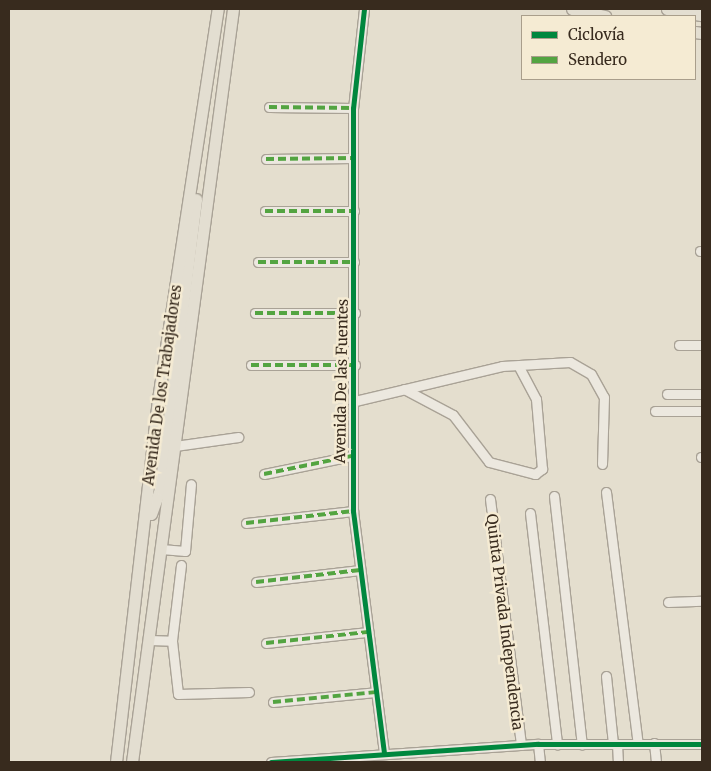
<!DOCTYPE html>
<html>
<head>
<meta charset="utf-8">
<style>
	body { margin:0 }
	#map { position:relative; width:711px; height:771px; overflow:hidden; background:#e4dece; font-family:Merriweather,serif }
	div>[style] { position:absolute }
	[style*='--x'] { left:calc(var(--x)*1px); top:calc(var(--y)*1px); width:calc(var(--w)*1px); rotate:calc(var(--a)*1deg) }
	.roads { filter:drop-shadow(1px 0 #a9a296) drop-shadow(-1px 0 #a9a296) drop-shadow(0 1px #a9a296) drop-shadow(0 -1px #a9a296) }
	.minor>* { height:9px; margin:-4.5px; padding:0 4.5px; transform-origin:4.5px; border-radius:4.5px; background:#ece8df }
	.major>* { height:11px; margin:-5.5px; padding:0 5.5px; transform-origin:5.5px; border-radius:5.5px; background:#e3ded1 }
	.quiet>* { height:4px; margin-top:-2px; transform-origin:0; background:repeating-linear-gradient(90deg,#53a441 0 8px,transparent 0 12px) }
	.cycleway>* { height:5px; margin:-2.5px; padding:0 2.5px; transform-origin:2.5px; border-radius:2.5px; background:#00873e }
	span { translate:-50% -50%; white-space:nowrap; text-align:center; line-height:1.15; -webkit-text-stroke:5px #f5ebd3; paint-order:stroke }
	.street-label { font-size:15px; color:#382b1e }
	.frame { position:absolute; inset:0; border:10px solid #382b1e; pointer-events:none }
	.legend { position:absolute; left:521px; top:15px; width:175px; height:65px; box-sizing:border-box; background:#f5ebd3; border:1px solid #a99e8b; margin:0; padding:6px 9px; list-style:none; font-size:15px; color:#382b1e }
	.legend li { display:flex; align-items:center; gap:10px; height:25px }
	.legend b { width:25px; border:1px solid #a99e8b }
</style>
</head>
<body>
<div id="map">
	<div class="roads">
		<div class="minor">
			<i style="--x:364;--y:9;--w:100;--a:96.3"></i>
			<i style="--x:353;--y:108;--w:403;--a:90"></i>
			<i style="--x:353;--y:511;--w:244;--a:82.7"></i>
			<i style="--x:269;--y:107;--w:84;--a:0.7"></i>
			<i style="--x:266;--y:159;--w:87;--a:-0.7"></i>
			<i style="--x:265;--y:211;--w:89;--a:0"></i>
			<i style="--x:700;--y:251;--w:2;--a:0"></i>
			<i style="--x:258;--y:262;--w:96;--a:0"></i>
			<i style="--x:255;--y:313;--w:100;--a:0"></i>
			<i style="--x:679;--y:345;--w:23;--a:0"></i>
			<i style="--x:251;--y:365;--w:104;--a:0"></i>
			<i style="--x:404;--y:389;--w:55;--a:28"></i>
			<i style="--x:453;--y:415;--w:59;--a:52.5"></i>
			<i style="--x:489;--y:462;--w:48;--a:14.6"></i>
			<i style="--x:535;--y:474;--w:9;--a:-36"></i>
			<i style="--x:542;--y:469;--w:70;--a:-94.9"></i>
			<i style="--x:536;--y:399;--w:38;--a:-118"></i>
			<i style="--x:667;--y:394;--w:35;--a:0"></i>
			<i style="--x:355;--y:401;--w:151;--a:-13.4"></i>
			<i style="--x:502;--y:366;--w:68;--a:-3.4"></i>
			<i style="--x:570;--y:362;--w:24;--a:30"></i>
			<i style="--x:591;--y:374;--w:26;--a:61"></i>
			<i style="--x:604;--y:397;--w:67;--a:91.7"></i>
			<i style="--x:655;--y:411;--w:47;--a:0"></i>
			<i style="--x:175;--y:446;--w:64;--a:-8.1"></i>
			<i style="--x:701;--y:457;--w:1;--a:0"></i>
			<i style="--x:264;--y:474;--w:90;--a:-11.6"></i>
			<i style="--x:606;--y:492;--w:254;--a:82.8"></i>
			<i style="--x:554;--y:496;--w:250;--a:83.6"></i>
			<i style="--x:490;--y:499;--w:248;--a:82.8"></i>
			<i style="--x:530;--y:513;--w:233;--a:83.3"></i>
			<i style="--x:246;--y:523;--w:108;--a:-6.4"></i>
			<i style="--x:161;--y:549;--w:24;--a:5"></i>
			<i style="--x:185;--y:551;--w:67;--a:-84.9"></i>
			<i style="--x:181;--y:565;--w:77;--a:96.8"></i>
			<i style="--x:172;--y:641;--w:53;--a:83.5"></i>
			<i style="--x:178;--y:694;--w:71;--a:-1.6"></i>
			<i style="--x:256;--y:582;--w:105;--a:-6.6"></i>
			<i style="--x:668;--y:602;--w:34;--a:-2"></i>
			<i style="--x:149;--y:640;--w:23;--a:2"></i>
			<i style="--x:266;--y:643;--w:103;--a:-6.2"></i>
			<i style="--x:606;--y:676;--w:68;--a:84.1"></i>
			<i style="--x:273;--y:702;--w:103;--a:-5.5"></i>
			<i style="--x:654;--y:743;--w:19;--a:84"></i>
			<i style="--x:538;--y:744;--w:18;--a:84"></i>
			<i style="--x:617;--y:744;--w:18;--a:87"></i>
			<i style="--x:271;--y:762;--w:268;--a:-3.9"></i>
			<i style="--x:538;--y:744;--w:164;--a:0"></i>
		</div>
		<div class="major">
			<i style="--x:572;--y:9;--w:34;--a:12"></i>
			<i style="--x:667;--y:9;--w:36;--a:10"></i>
			<i style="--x:695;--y:32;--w:7;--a:8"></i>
			<i style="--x:151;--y:514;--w:27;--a:-70"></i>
			<i style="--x:160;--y:489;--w:292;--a:-82.9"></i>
			<i style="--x:116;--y:762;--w:365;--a:-83.4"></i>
			<i style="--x:158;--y:399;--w:395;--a:-81.3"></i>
			<i style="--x:132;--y:762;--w:760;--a:-82.36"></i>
		</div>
	</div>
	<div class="quiet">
		<i style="--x:269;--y:107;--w:84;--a:0.7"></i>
		<i style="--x:266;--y:159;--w:87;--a:-0.7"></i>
		<i style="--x:265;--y:211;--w:89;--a:0"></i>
		<i style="--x:258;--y:262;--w:96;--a:0"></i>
		<i style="--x:255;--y:313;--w:100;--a:0"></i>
		<i style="--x:251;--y:365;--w:104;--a:0"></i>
		<i style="--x:264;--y:474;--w:90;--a:-11.6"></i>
		<i style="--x:246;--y:523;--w:108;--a:-6.4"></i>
		<i style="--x:256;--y:582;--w:105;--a:-6.6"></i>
		<i style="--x:266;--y:643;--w:103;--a:-6.2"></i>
		<i style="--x:273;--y:702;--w:103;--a:-5.5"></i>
	</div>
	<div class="cycleway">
		<i style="--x:364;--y:9;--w:100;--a:96.3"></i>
		<i style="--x:353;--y:108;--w:403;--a:90"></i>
		<i style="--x:353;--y:511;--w:244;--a:82.7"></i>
		<i style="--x:271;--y:762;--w:268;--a:-3.9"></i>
		<i style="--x:538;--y:744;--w:164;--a:0"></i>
	</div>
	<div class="street-label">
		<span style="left:341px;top:381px;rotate:-89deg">Avenida De las Fuentes</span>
		<span style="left:162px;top:385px;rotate:-82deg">Avenida De los Trabajadores</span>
		<span style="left:505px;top:622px;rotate:83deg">Quinta Privada Independencia</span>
	</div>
	<div class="frame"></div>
	<ul class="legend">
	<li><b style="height:6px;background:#00873e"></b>Ciclovía</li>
	<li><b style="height:6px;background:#53a441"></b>Sendero</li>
	</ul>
</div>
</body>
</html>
